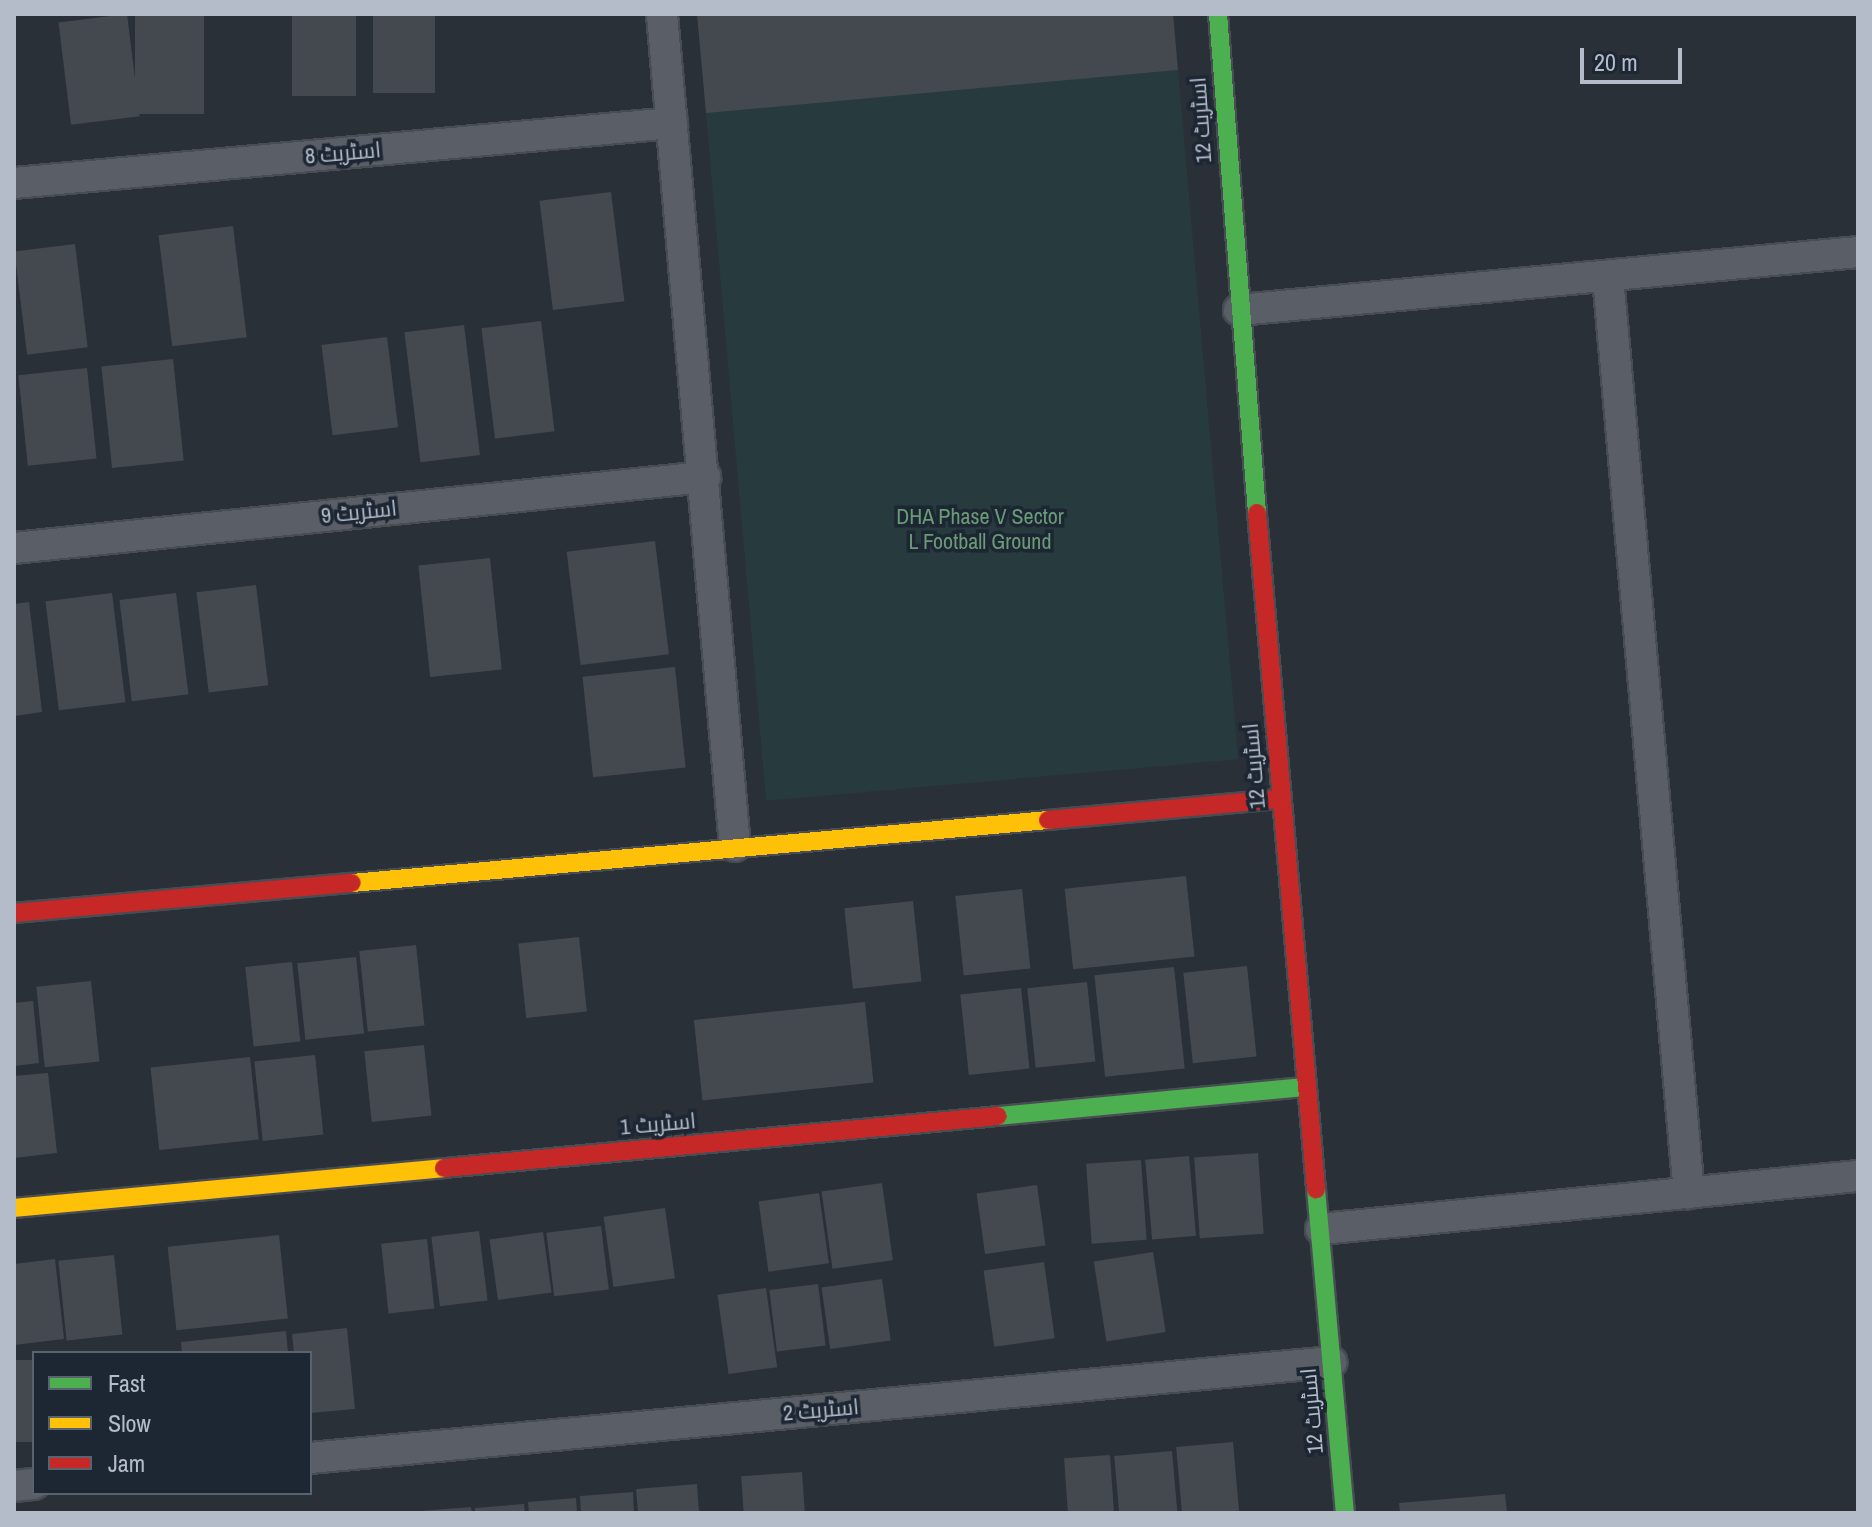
<!DOCTYPE html>
<html>
<head>
<meta charset="utf-8">
<style>
	body { margin:0 }
	#map { position:relative; width:1872px; height:1527px; overflow:hidden; background:#2a3038; font-family:"Archivo Narrow",Cairo,sans-serif }
	div>[style] { position:absolute }
	[style*='--x'] { left:calc(var(--x)*1px); top:calc(var(--y)*1px); width:calc(var(--w)*1px); rotate:calc(var(--a)*1deg) }
	.green>* { inset:0; background:#273a3e; transform-origin:0 0 }
	.building>* { inset:0; background:#444950; transform-origin:0 0 }
	.roads { filter:drop-shadow(2px 0 #484c53) drop-shadow(-2px 0 #484c53) drop-shadow(0 2px #484c53) drop-shadow(0 -2px #484c53) }
	.street>* { height:30px; margin:-15px; padding:0 15px; transform-origin:15px; border-radius:15px; background:#5a5e66 }
	.fast>* { height:18px; margin:-9px; padding:0 9px; transform-origin:9px; border-radius:9px; background:#4caf50 }
	.slow>* { height:18px; margin:-9px; padding:0 9px; transform-origin:9px; border-radius:9px; background:#ffc107 }
	.jam>* { height:18px; margin:-9px; padding:0 9px; transform-origin:9px; border-radius:9px; background:#c62828 }
	span { translate:-50% -50%; white-space:nowrap; text-align:center; line-height:1.15; -webkit-text-stroke:7px #1d2633; paint-order:stroke }
	.street-label { font-size:22px; color:#b4bcc9 }
	.park-label { font-size:22px; color:#6b9a76 }
	.frame { position:absolute; inset:0; border:16px solid #b4bcc9; pointer-events:none }
	.legend { position:absolute; left:32px; top:1351px; width:280px; height:144px; box-sizing:border-box; background:#1d2633; border:2px solid #59626f; margin:0; padding:10px 14px; list-style:none; font-size:24px; color:#b4bcc9 }
	.legend li { display:flex; align-items:center; gap:16px; height:40px }
	.legend b { width:40px; border:2px solid #59626f }
	.scale { position:absolute; left:1580px; top:48px; width:102px; height:36px; box-sizing:border-box; border:4px solid #b4bcc9; border-top:0; padding-left:10px; font-size:24px; line-height:28px; white-space:nowrap; color:#b4bcc9; -webkit-text-stroke:6px #1d2633; paint-order:stroke }
</style>
</head>
<body>
<div id="map">
	<div class="green">
		<i style="left:1178px;top:70px;width:692px;height:474px;rotate:85deg"></i>
	</div>
	<div class="building">
		<i style="left:127px;top:14px;width:103px;height:69px;rotate:83deg"></i>
		<i style="left:135px;top:14px;width:69px;height:100px"></i>
		<i style="left:292px;top:14px;width:64px;height:82px"></i>
		<i style="left:373px;top:14px;width:62px;height:79px"></i>
		<i style="clip-path:polygon(697px 14px,1173px 14px,1178px 70px,706px 113px)"></i>
		<i style="left:611px;top:192px;width:110px;height:72px;rotate:83deg"></i>
		<i style="left:233px;top:226px;width:112px;height:75px;rotate:83deg"></i>
		<i style="left:75px;top:244px;width:104px;height:61px;rotate:83deg"></i>
		<i style="left:541px;top:321px;width:111px;height:60px;rotate:83deg"></i>
		<i style="left:464px;top:325px;width:131px;height:60px;rotate:83deg"></i>
		<i style="left:387px;top:337px;width:91px;height:66px;rotate:83deg"></i>
		<i style="left:173px;top:359px;width:102px;height:72px;rotate:84deg"></i>
		<i style="left:87px;top:368px;width:91px;height:69px;rotate:84deg"></i>
		<i style="left:655px;top:541px;width:114px;height:89px;rotate:83deg"></i>
		<i style="left:490px;top:558px;width:112px;height:72px;rotate:84deg"></i>
		<i style="left:256px;top:585px;width:101px;height:60px;rotate:83deg"></i>
		<i style="left:112px;top:593px;width:110px;height:67px;rotate:83deg"></i>
		<i style="left:176px;top:593px;width:102px;height:57px;rotate:83deg"></i>
		<i style="clip-path:polygon(29px 602px,42px 712px,14px 716px,14px 604px)"></i>
		<i style="left:675px;top:667px;width:101px;height:93px;rotate:84deg"></i>
		<i style="left:1186px;top:876px;width:81px;height:122px;rotate:84deg"></i>
		<i style="left:1022px;top:889px;width:80px;height:67px;rotate:84deg"></i>
		<i style="left:913px;top:901px;width:81px;height:69px;rotate:84deg"></i>
		<i style="left:579px;top:937px;width:75px;height:61px;rotate:84deg"></i>
		<i style="left:416px;top:945px;width:81px;height:57px;rotate:84deg"></i>
		<i style="left:356px;top:957px;width:77px;height:59px;rotate:84deg"></i>
		<i style="left:292px;top:962px;width:80px;height:47px;rotate:84deg"></i>
		<i style="left:1247px;top:966px;width:91px;height:64px;rotate:84deg"></i>
		<i style="left:1174px;top:967px;width:102px;height:80px;rotate:84deg"></i>
		<i style="left:91px;top:981px;width:81px;height:55px;rotate:84deg"></i>
		<i style="left:1087px;top:982px;width:80px;height:60px;rotate:84deg"></i>
		<i style="left:1021px;top:988px;width:81px;height:61px;rotate:84deg"></i>
		<i style="clip-path:polygon(33px 1001px,39px 1063px,14px 1066px,14px 1003px)"></i>
		<i style="left:865px;top:1002px;width:81px;height:172px;rotate:84deg"></i>
		<i style="left:424px;top:1045px;width:71px;height:60px;rotate:84deg"></i>
		<i style="left:315px;top:1055px;width:80px;height:61px;rotate:84deg"></i>
		<i style="left:250px;top:1057px;width:83px;height:100px;rotate:84deg"></i>
		<i style="clip-path:polygon(48px 1073px,57px 1153px,14px 1158px,14px 1076px)"></i>
		<i style="left:1258px;top:1153px;width:81px;height:64px;rotate:86deg"></i>
		<i style="left:1189px;top:1156px;width:80px;height:44px;rotate:85deg"></i>
		<i style="left:1141px;top:1160px;width:80px;height:55px;rotate:86deg"></i>
		<i style="left:882px;top:1183px;width:78px;height:61px;rotate:82deg"></i>
		<i style="left:1037px;top:1185px;width:61px;height:61px;rotate:82deg"></i>
		<i style="left:819px;top:1193px;width:71px;height:61px;rotate:82deg"></i>
		<i style="left:665px;top:1208px;width:71px;height:62px;rotate:82deg"></i>
		<i style="left:601px;top:1226px;width:64px;height:55px;rotate:83deg"></i>
		<i style="left:479px;top:1231px;width:70px;height:48px;rotate:83deg"></i>
		<i style="left:543px;top:1232px;width:61px;height:54px;rotate:82deg"></i>
		<i style="left:279px;top:1235px;width:84px;height:112px;rotate:84deg"></i>
		<i style="left:427px;top:1239px;width:70px;height:46px;rotate:84deg"></i>
		<i style="left:1153px;top:1252px;width:81px;height:60px;rotate:81deg"></i>
		<i style="left:114px;top:1255px;width:80px;height:56px;rotate:84deg"></i>
		<i style="clip-path:polygon(55px 1259px,64px 1339px,14px 1345px,14px 1264px)"></i>
		<i style="left:1044px;top:1262px;width:77px;height:61px;rotate:82deg"></i>
		<i style="left:882px;top:1279px;width:62px;height:61px;rotate:82deg"></i>
		<i style="left:818px;top:1284px;width:62px;height:49px;rotate:83deg"></i>
		<i style="left:766px;top:1288px;width:80px;height:49px;rotate:82deg"></i>
		<i style="clip-path:polygon(347px 1328px,355px 1409px,310px 1413px,310px 1353px,294px 1353px,292px 1334px)"></i>
		<i style="clip-path:polygon(286px 1331px,288px 1353px,182px 1353px,181px 1342px)"></i>
		<i style="left:34px;top:1360px;width:82px;height:20px;rotate:90deg"></i>
		<i style="left:1233px;top:1442px;width:69px;height:57px;rotate:85deg"></i>
		<i style="left:1172px;top:1451px;width:62px;height:58px;rotate:85deg"></i>
		<i style="left:1110px;top:1455px;width:58px;height:46px;rotate:86deg"></i>
		<i style="left:802px;top:1472px;width:41px;height:61px;rotate:86deg"></i>
		<i style="clip-path:polygon(697px 1484px,699px 1513px,638px 1513px,636px 1489px)"></i>
		<i style="clip-path:polygon(633px 1492px,634px 1513px,581px 1513px,580px 1496px)"></i>
		<i style="clip-path:polygon(1505px 1494px,1507px 1513px,1400px 1513px,1399px 1503px)"></i>
		<i style="clip-path:polygon(576px 1498px,577px 1513px,529px 1513px,528px 1502px)"></i>
		<i style="clip-path:polygon(524px 1504px,525px 1513px,475px 1513px,475px 1508px)"></i>
		<i style="clip-path:polygon(471px 1507px,472px 1513px,421px 1513px,421px 1511px)"></i>
	</div>
	<div class="roads">
		<div class="street">
			<i style="--x:662;--y:14;--w:835;--a:84.99"></i>
			<i style="--x:14;--y:183;--w:661;--a:-5.21"></i>
			<i style="--x:1608;--y:277;--w:920;--a:84.95"></i>
			<i style="--x:1239;--y:310;--w:622;--a:-5.35"></i>
			<i style="--x:14;--y:548;--w:695;--a:-5.87"></i>
			<i style="--x:1321;--y:1229;--w:540;--a:-5.64"></i>
			<i style="--x:310;--y:1458;--w:1026;--a:-5.37"></i>
			<i style="--x:14;--y:1486;--w:20;--a:-6"></i>
		</div>
		<div class="fast">
			<i style="--x:1218;--y:14;--w:501;--a:85.53"></i>
			<i style="--x:998;--y:1116;--w:309;--a:-5.4"></i>
			<i style="--x:1316;--y:1189;--w:325;--a:84.9"></i>
		</div>
		<div class="slow">
			<i style="--x:352;--y:883;--w:699;--a:-5.17"></i>
			<i style="--x:14;--y:1208;--w:432;--a:-5.3"></i>
		</div>
		<div class="jam">
			<i style="--x:1257;--y:513;--w:679;--a:85.01"></i>
			<i style="--x:1048;--y:820;--w:234;--a:-5.2"></i>
			<i style="--x:14;--y:913;--w:339;--a:-5.1"></i>
			<i style="--x:444;--y:1168;--w:556;--a:-5.36"></i>
		</div>
	</div>
	<div class="street-label">
		<span style="left:1201px;top:120px;rotate:-94deg">اسٹریٹ 12</span>
		<span style="left:343px;top:153px;rotate:-5deg">اسٹریٹ 8</span>
		<span style="left:359px;top:512px;rotate:-6deg">اسٹریٹ 9</span>
		<span style="left:1254px;top:766px;rotate:-95deg">اسٹریٹ 12</span>
		<span style="left:658px;top:1124px;rotate:-5deg">اسٹریٹ 1</span>
		<span style="left:821px;top:1410px;rotate:-5deg">اسٹریٹ 2</span>
		<span style="left:1312px;top:1411px;rotate:-95deg">اسٹریٹ 12</span>
	</div>
	<div class="park-label">
		<span style="left:980px;top:529px">DHA Phase V Sector<br>L Football Ground</span>
	</div>
	<div class="frame"></div>
	<ul class="legend">
	<li><b style="height:10px;background:#4caf50"></b>Fast</li>
	<li><b style="height:10px;background:#ffc107"></b>Slow</li>
	<li><b style="height:10px;background:#c62828"></b>Jam</li>
	</ul>
	<div class="scale">20 m</div>
</div>
</body>
</html>
